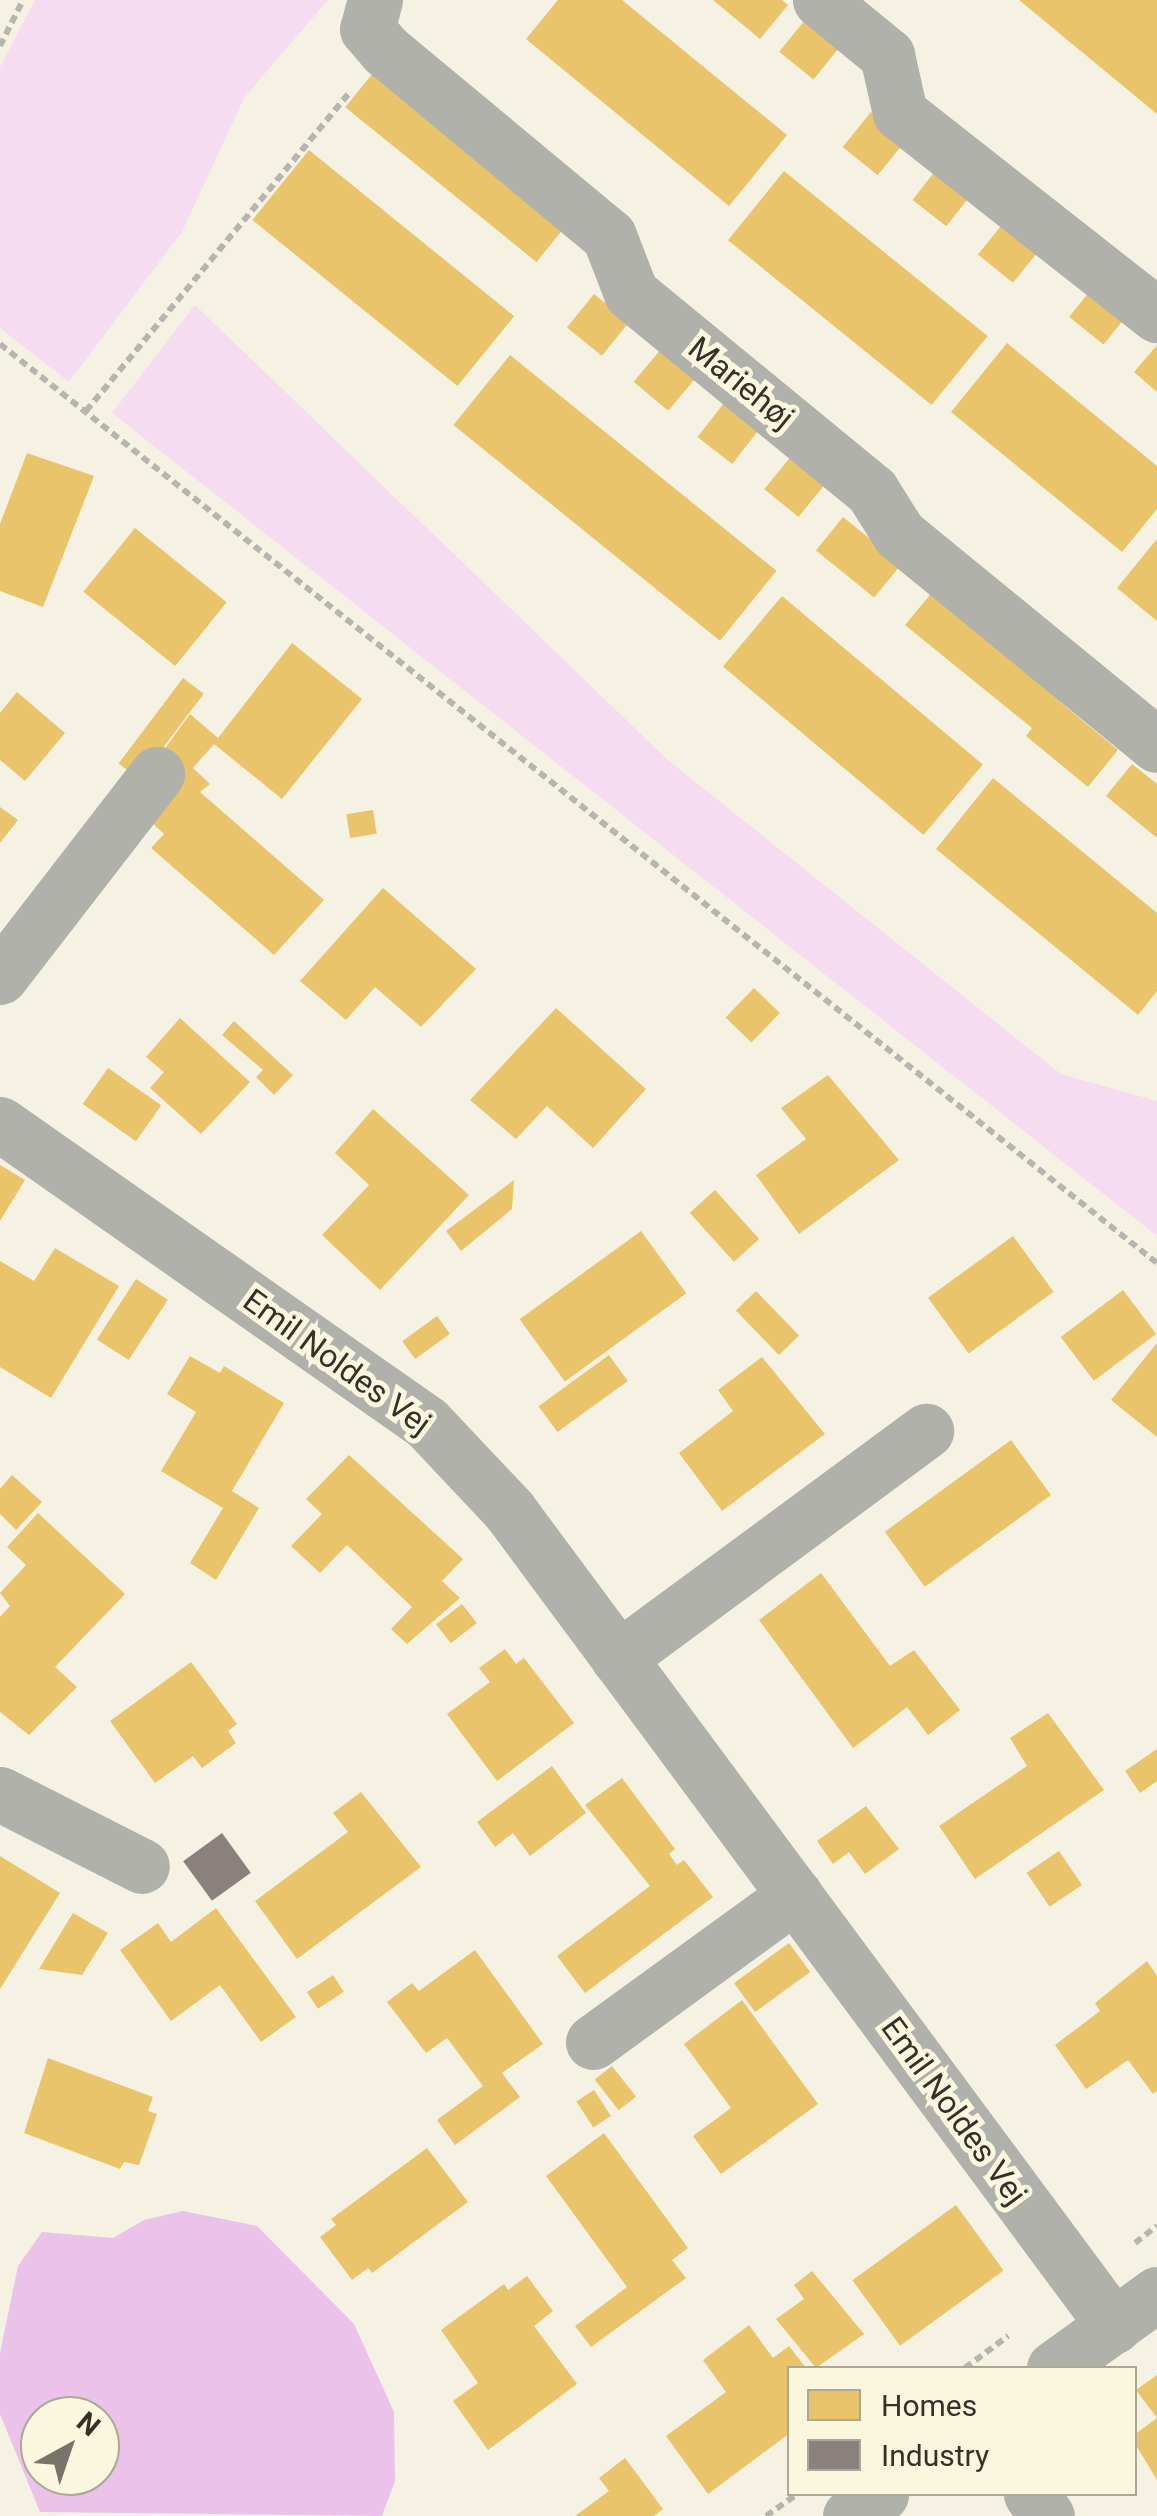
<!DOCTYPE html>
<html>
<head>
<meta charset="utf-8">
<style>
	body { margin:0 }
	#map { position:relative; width:1157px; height:2516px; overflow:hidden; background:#f5f2e4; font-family:Roboto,sans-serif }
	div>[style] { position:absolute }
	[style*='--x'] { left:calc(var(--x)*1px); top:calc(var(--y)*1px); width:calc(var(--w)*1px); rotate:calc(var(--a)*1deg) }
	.green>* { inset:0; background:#f6dcf1 }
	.water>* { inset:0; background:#eac2ea }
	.homes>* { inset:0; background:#e9c46a; transform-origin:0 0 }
	.industry>* { inset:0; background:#8a817c; transform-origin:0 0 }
	.path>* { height:6px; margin-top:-3px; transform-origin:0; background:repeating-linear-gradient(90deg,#b6b5ae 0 8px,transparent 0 13px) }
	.street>* { height:55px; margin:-27.5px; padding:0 27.5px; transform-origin:27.5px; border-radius:27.5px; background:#b1b1ab }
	span { translate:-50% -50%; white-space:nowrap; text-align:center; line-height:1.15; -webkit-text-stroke:10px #fbf7de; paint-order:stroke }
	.street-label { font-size:32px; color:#333128 }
	.legend { position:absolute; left:787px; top:2366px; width:350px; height:130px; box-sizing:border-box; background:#fbf7de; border:2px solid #aba895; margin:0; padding:12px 18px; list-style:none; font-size:30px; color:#333128 }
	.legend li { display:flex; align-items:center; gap:20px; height:50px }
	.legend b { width:50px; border:2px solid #aba895 }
	.north { position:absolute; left:20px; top:2396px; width:100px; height:100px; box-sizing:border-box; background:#fbf7de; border:2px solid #aba895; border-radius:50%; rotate:40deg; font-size:28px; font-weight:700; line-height:40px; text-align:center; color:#333128 }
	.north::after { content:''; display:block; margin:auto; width:35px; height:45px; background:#77756a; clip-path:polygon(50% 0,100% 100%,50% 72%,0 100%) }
</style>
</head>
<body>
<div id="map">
	<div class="green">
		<i style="clip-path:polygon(35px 0,328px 0,244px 98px,182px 232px,69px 382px,0 328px,0 67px)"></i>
		<i style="clip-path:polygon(195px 305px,669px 761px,1061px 1074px,1157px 1101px,1157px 1236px,112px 413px)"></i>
	</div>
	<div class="water">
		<i style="clip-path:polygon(evenodd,183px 2211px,257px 2226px,354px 2324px,394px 2412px,395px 2481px,382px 2516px,40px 2512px,0 2414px,0 2353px,18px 2266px,42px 2232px,113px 2238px,144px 2220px,183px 2211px,40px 2416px,100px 2416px,100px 2476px,40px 2476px,40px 2416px)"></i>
	</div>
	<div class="homes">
		<i style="clip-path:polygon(558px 0,622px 0,787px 135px,729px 206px,526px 39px)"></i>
		<i style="clip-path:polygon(713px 0,782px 0,788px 5px,760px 39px)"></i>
		<i style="clip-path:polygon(1019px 0,1157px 0,1157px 114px)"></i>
		<i style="left:805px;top:20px;width:44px;height:41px;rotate:39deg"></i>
		<i style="left:373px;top:73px;width:246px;height:44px;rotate:39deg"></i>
		<i style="left:871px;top:112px;width:45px;height:45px;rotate:39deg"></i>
		<i style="left:309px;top:150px;width:264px;height:90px;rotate:39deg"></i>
		<i style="left:939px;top:166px;width:43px;height:43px;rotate:38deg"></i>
		<i style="left:784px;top:171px;width:262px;height:89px;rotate:39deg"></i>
		<i style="left:1005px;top:221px;width:45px;height:43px;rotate:39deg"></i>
		<i style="left:1095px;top:285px;width:44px;height:41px;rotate:39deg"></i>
		<i style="left:594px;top:294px;width:45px;height:43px;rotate:39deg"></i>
		<i style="clip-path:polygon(1007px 343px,1157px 466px,1157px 509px,1122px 552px,951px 412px)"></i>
		<i style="clip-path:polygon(1157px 345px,1157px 392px,1134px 372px)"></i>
		<i style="left:662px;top:348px;width:45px;height:44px;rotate:40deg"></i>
		<i style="left:510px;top:355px;width:343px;height:90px;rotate:39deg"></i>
		<i style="left:724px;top:403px;width:44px;height:43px;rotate:38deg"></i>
		<i style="clip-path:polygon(27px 453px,94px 476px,43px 607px,0 591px,0 524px)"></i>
		<i style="left:792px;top:455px;width:44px;height:44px;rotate:39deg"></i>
		<i style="left:843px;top:517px;width:75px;height:43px;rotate:39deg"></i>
		<i style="left:135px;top:528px;width:118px;height:82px;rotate:39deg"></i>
		<i style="clip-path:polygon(1157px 539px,1157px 621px,1117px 588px)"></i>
		<i style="clip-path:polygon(934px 590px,1064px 696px,1060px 702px,1118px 750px,1088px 787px,1026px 736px,1032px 728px,905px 625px)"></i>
		<i style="left:782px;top:596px;width:262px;height:92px;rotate:40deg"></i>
		<i style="clip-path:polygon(292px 643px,362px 699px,282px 799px,214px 744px,193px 768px,210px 784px,200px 792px,324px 900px,274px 955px,151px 848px,164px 834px,148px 819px,157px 759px,190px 714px,218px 738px)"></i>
		<i style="left:183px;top:678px;width:26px;height:107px;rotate:37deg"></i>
		<i style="clip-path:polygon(17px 692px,65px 733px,25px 781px,0 760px,0 713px)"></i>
		<i style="clip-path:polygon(1132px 764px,1157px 784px,1157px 838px,1106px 796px)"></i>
		<i style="clip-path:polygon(993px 778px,1157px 913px,1157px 991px,1138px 1015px,936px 849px)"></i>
		<i style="clip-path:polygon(0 807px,18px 820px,0 843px)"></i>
		<i style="left:373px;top:810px;width:24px;height:27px;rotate:81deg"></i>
		<i style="clip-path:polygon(383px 888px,476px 969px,421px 1027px,375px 987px,346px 1020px,300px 981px)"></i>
		<i style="left:754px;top:988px;width:36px;height:41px;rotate:44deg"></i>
		<i style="clip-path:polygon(556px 1008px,646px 1089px,593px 1148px,547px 1106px,516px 1139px,470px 1100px)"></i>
		<i style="clip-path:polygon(180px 1018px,250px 1082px,201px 1134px,150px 1088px,164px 1072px,146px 1057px)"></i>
		<i style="clip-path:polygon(234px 1021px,293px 1075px,274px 1095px,256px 1077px,263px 1070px,222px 1035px)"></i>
		<i style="left:108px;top:1068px;width:65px;height:44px;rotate:35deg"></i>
		<i style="clip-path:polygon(828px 1075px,899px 1160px,799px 1234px,756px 1175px,806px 1139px,781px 1108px)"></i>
		<i style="clip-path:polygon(373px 1109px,469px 1195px,380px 1290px,322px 1235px,369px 1185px,335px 1153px)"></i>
		<i style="clip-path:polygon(0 1165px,25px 1180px,0 1221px)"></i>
		<i style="clip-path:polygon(514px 1180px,512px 1209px,461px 1251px,446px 1231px)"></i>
		<i style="left:715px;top:1190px;width:66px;height:34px;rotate:48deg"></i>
		<i style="left:641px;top:1231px;width:77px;height:150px;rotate:54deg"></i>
		<i style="left:1013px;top:1236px;width:69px;height:105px;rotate:54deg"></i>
		<i style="clip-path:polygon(55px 1248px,119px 1286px,51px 1398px,0 1367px,0 1261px,34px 1281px)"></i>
		<i style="left:136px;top:1279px;width:38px;height:72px;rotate:33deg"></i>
		<i style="left:1123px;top:1290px;width:55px;height:78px;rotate:53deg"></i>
		<i style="left:756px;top:1291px;width:62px;height:28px;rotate:46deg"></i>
		<i style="left:437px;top:1316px;width:22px;height:43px;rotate:54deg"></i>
		<i style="clip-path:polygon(1157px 1343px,1157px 1437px,1111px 1400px)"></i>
		<i style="left:609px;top:1355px;width:32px;height:87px;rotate:54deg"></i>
		<i style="clip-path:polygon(190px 1356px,220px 1373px,224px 1366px,284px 1403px,232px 1491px,259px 1508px,216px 1580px,190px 1563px,223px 1508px,161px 1471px,196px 1412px,167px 1394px)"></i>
		<i style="clip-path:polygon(762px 1357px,825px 1434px,722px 1511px,679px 1453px,733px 1411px,718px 1390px)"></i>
		<i style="left:1011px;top:1440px;width:68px;height:156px;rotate:54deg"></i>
		<i style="clip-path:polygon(349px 1455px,463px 1559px,442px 1581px,460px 1598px,407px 1644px,391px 1629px,412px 1607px,347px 1545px,320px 1573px,291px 1546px,322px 1514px,306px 1499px)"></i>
		<i style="clip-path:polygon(12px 1475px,42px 1502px,16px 1530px,0 1514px,0 1489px)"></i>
		<i style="clip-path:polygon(38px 1513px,125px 1594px,55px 1667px,77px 1687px,29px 1735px,0 1712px,0 1617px,10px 1606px,0 1593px,26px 1565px,7px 1547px)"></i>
		<i style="clip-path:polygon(821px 1573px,890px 1666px,914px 1650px,960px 1710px,928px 1735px,907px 1707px,853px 1748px,759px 1620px)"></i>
		<i style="left:462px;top:1604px;width:24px;height:33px;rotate:52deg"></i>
		<i style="clip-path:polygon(505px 1649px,516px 1664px,524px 1658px,574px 1723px,497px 1781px,447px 1714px,490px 1682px,479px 1668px)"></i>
		<i style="clip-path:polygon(191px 1662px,237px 1724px,228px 1731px,236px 1743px,202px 1768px,193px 1756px,155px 1783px,110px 1721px)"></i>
		<i style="clip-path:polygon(1048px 1713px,1104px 1790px,975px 1879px,939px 1826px,1027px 1766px,1010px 1738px)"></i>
		<i style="clip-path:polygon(1157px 1749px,1157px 1781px,1140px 1793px,1125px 1771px)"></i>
		<i style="clip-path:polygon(552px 1766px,586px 1813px,530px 1856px,513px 1833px,495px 1847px,477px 1822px)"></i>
		<i style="clip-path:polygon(622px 1778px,675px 1849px,669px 1854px,677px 1865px,684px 1860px,713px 1897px,585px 1993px,557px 1956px,650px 1886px,585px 1805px)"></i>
		<i style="clip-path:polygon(361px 1792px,421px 1867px,297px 1959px,255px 1901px,348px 1832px,333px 1813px)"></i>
		<i style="clip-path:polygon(866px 1806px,899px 1849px,865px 1874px,849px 1852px,833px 1864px,817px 1841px)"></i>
		<i style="left:1059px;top:1851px;width:41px;height:39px;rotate:56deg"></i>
		<i style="clip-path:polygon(0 1856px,60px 1893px,0 1989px)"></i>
		<i style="clip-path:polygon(216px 1908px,296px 2017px,261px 2042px,220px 1985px,171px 2021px,120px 1950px,158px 1923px,171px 1942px)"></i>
		<i style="clip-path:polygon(73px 1913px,108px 1933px,82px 1975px,39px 1969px)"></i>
		<i style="left:789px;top:1943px;width:36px;height:68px;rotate:54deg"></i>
		<i style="clip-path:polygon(475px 1950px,543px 2044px,502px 2073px,520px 2097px,455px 2145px,437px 2120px,483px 2086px,447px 2038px,426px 2053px,387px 2002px,412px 1983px,419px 1991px)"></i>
		<i style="clip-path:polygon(1147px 1961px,1157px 1976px,1157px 2091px,1153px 2094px,1128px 2060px,1086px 2089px,1055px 2045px,1100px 2011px,1095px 2003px)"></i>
		<i style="left:333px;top:1975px;width:20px;height:31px;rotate:57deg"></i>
		<i style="clip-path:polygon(742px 2000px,818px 2104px,721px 2174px,693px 2136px,731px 2108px,684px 2044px)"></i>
		<i style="clip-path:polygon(48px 2058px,153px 2097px,148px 2111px,157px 2114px,139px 2165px,124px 2162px,120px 2169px,24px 2133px)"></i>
		<i style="left:612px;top:2066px;width:39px;height:22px;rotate:52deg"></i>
		<i style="left:594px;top:2090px;width:31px;height:21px;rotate:57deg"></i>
		<i style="clip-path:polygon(604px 2133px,688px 2248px,672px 2260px,686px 2278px,591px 2347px,575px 2326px,627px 2287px,546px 2176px)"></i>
		<i style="clip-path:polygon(427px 2148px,468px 2202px,372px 2273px,368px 2268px,352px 2280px,320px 2237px,336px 2225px,331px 2219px)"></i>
		<i style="left:956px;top:2205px;width:81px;height:128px;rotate:54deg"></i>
		<i style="clip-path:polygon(812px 2271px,864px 2334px,816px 2368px,776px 2319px,804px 2299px,794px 2285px)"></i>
		<i style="clip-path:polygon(527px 2276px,553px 2311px,534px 2326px,577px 2384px,488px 2450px,453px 2401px,478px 2383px,441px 2330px,504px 2284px,508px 2290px)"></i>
		<i style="clip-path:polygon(749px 2325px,773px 2358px,789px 2346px,806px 2368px,790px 2368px,790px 2433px,708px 2494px,666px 2436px,726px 2392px,703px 2360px)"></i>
		<i style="clip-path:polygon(1157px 2375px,1157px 2418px,1136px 2390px)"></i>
		<i style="clip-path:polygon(1157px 2418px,1157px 2480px,1134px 2442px,1134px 2435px)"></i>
		<i style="clip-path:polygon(625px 2458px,663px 2509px,654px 2516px,575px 2516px,609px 2491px,599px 2478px)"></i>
	</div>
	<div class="industry">
		<i style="left:222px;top:1833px;width:49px;height:48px;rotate:54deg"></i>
	</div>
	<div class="path">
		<i style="--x:0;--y:46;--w:51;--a:-63.4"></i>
		<i style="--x:0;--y:344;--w:1478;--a:38.46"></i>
		<i style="--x:86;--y:411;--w:414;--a:-50.4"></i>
		<i style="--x:1135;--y:2243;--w:28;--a:-38"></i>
		<i style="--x:965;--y:2368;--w:54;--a:-36.7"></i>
		<i style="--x:766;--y:2516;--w:38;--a:-35"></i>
	</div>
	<div class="street">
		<i style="--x:375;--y:0;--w:30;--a:105"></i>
		<i style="--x:367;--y:29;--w:28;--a:49"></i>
		<i style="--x:385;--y:50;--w:291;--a:39.7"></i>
		<i style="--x:609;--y:236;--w:61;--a:68.9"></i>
		<i style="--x:631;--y:293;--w:312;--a:39.4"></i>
		<i style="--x:872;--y:491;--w:51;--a:57.9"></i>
		<i style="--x:899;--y:534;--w:333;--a:39.3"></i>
		<i style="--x:820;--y:0;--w:87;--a:39.4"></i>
		<i style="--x:887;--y:55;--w:59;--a:77.4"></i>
		<i style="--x:900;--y:113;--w:327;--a:38.2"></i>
		<i style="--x:0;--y:977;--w:257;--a:-52.3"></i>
		<i style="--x:0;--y:1124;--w:521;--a:35"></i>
		<i style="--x:427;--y:1423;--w:120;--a:46.7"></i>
		<i style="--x:509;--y:1510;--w:1016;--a:53.45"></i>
		<i style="--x:618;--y:1658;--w:383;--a:-36.4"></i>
		<i style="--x:0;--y:1794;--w:159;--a:26.9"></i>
		<i style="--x:593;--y:2042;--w:250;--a:-36"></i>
		<i style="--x:1054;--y:2368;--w:127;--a:-35.7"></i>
		<i style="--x:1031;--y:2494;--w:27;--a:54"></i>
		<i style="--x:850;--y:2516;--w:38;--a:-35"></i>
	</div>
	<div class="street-label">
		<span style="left:741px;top:383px;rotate:39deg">Mariehøj</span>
		<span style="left:337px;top:1362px;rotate:36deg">Emil Noldes Vej</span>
		<span style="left:954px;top:2111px;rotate:54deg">Emil Noldes Vej</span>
	</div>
	<ul class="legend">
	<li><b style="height:28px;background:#e9c46a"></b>Homes</li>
	<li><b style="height:28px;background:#8a817c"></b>Industry</li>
	</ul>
	<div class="north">N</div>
</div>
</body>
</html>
